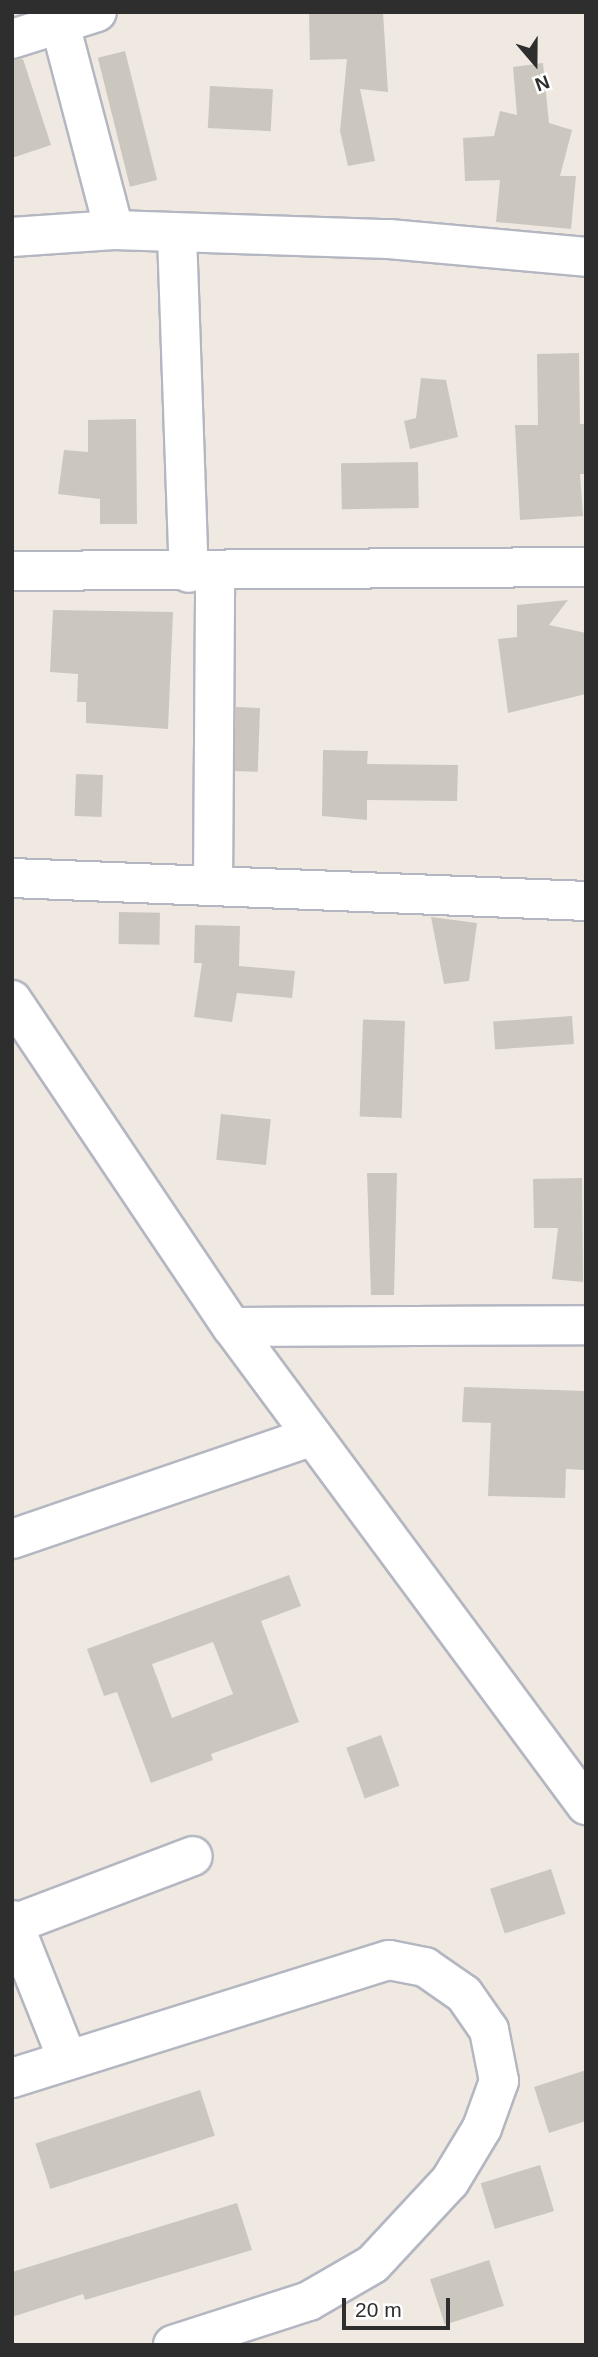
<!DOCTYPE html>
<html>
<head>
<meta charset="utf-8">
<style>
	body { margin:0 }
	#map { position:relative; width:598px; height:2357px; overflow:hidden; background:#efe9e1; font-family:Arial,sans-serif }
	div>[style] { position:absolute }
	[style*='--x'] { left:calc(var(--x)*1px); top:calc(var(--y)*1px); width:calc(var(--w)*1px); rotate:calc(var(--a)*1deg) }
	.building>* { inset:0; background:#cbc7bf; transform-origin:0 0 }
	.roads { filter:drop-shadow(2px 0 #b4b7c1) drop-shadow(-2px 0 #b4b7c1) drop-shadow(0 2px #b4b7c1) drop-shadow(0 -2px #b4b7c1) }
	.minor>* { height:38px; margin:-19px; padding:0 19px; transform-origin:19px; border-radius:19px; background:#fff }
	span { translate:-50% -50%; white-space:nowrap; text-align:center; line-height:1.15; -webkit-text-stroke:5px #fff; paint-order:stroke }
	.frame { position:absolute; inset:0; border:14px solid #2e2e2e; pointer-events:none }
	.north { position:absolute; left:500px; top:28px; width:70px; height:70px; -webkit-text-stroke:5px #fff; paint-order:stroke; rotate:160deg; font-size:19px; font-weight:700; line-height:28px; text-align:center; color:#2e2e2e }
	.north::after { content:''; display:block; margin:auto; width:24px; height:32px; background:#2e2e2e; clip-path:polygon(50% 0,100% 100%,50% 72%,0 100%) }
	.scale { position:absolute; left:342px; top:2298px; width:108px; height:32px; box-sizing:border-box; border:4px solid #2e2e2e; border-top:0; padding-left:9px; font-size:21px; line-height:24px; white-space:nowrap; color:#2e2e2e; -webkit-text-stroke:5px #fff; paint-order:stroke }
</style>
</head>
<body>
<div id="map">
	<div class="building">
		<i style="clip-path:polygon(309px 12px,383px 12px,388px 92px,360px 89px,375px 161px,348px 166px,340px 131px,347px 59px,310px 60px)"></i>
		<i style="left:125px;top:51px;width:133px;height:28px;rotate:76deg"></i>
		<i style="clip-path:polygon(23px 59px,51px 145px,12px 158px,12px 60px)"></i>
		<i style="clip-path:polygon(543px 63px,549px 123px,572px 130px,560px 176px,576px 176px,571px 229px,496px 222px,500px 180px,465px 181px,463px 138px,494px 136px,500px 111px,517px 115px,513px 67px)"></i>
		<i style="left:210px;top:86px;width:63px;height:42px;rotate:3deg"></i>
		<i style="clip-path:polygon(579px 353px,580px 424px,586px 424px,586px 474px,580px 474px,583px 516px,520px 520px,515px 425px,538px 425px,537px 354px)"></i>
		<i style="clip-path:polygon(421px 378px,446px 380px,458px 437px,410px 449px,404px 421px,416px 418px)"></i>
		<i style="clip-path:polygon(136px 419px,137px 524px,100px 524px,100px 499px,58px 494px,64px 450px,88px 452px,88px 420px)"></i>
		<i style="left:418px;top:462px;width:46px;height:77px;rotate:89deg"></i>
		<i style="clip-path:polygon(568px 600px,549px 625px,586px 633px,586px 694px,508px 713px,498px 639px,517px 637px,517px 605px)"></i>
		<i style="clip-path:polygon(53px 610px,173px 612px,168px 729px,86px 723px,86px 702px,77px 702px,78px 674px,50px 672px)"></i>
		<i style="left:236px;top:707px;width:24px;height:64px;rotate:2deg"></i>
		<i style="clip-path:polygon(323px 750px,368px 751px,367px 764px,458px 765px,457px 801px,367px 800px,367px 820px,322px 816px)"></i>
		<i style="left:76px;top:774px;width:27px;height:42px;rotate:2deg"></i>
		<i style="left:119px;top:912px;width:41px;height:32px;rotate:1deg"></i>
		<i style="clip-path:polygon(431px 917px,477px 923px,469px 981px,444px 984px)"></i>
		<i style="clip-path:polygon(195px 925px,240px 926px,239px 966px,295px 971px,292px 998px,237px 993px,232px 1022px,194px 1017px,202px 963px,194px 963px)"></i>
		<i style="left:572px;top:1016px;width:28px;height:79px;rotate:86deg"></i>
		<i style="left:405px;top:1021px;width:97px;height:42px;rotate:92deg"></i>
		<i style="left:221px;top:1114px;width:50px;height:46px;rotate:6deg"></i>
		<i style="clip-path:polygon(367px 1173px,397px 1173px,394px 1295px,371px 1295px)"></i>
		<i style="clip-path:polygon(582px 1178px,583px 1282px,552px 1279px,558px 1228px,534px 1228px,533px 1179px)"></i>
		<i style="clip-path:polygon(464px 1387px,586px 1391px,584px 1470px,566px 1469px,565px 1498px,488px 1496px,491px 1423px,462px 1422px)"></i>
		<i style="clip-path:polygon(evenodd,289px 1575px,301px 1606px,261px 1621px,299px 1722px,211px 1754px,213px 1760px,151px 1783px,117px 1692px,104px 1696px,87px 1649px,289px 1575px,213px 1642px,233px 1694px,172px 1718px,152px 1664px,213px 1642px)"></i>
		<i style="left:381px;top:1735px;width:54px;height:37px;rotate:70deg"></i>
		<i style="left:551px;top:1869px;width:47px;height:64px;rotate:72deg"></i>
		<i style="clip-path:polygon(586px 2070px,586px 2121px,549px 2133px,534px 2087px)"></i>
		<i style="left:200px;top:2090px;width:48px;height:173px;rotate:72deg"></i>
		<i style="left:540px;top:2165px;width:48px;height:62px;rotate:73deg"></i>
		<i style="clip-path:polygon(237px 2203px,252px 2250px,85px 2300px,83px 2294px,12px 2317px,12px 2272px)"></i>
		<i style="left:489px;top:2260px;width:48px;height:62px;rotate:72deg"></i>
	</div>
	<div class="roads">
		<div class="minor">
			<i style="--x:60;--y:24;--w:213;--a:75.3"></i>
			<i style="--x:12;--y:39;--w:89;--a:-17.6"></i>
			<i style="--x:177;--y:235;--w:338;--a:88"></i>
			<i style="--x:12;--y:237;--w:102;--a:-3.9"></i>
			<i style="--x:114;--y:230;--w:275;--a:1.9"></i>
			<i style="--x:389;--y:239;--w:198;--a:5.2"></i>
			<i style="--x:12;--y:571;--w:574;--a:-0.4"></i>
			<i style="--x:12;--y:878;--w:574;--a:2.29"></i>
			<i style="--x:213;--y:886;--w:313;--a:-89.6"></i>
			<i style="--x:12;--y:1000;--w:394;--a:56.1"></i>
			<i style="--x:232;--y:1327;--w:595;--a:53.48"></i>
			<i style="--x:232;--y:1327;--w:354;--a:-0.3"></i>
			<i style="--x:12;--y:1539;--w:317;--a:-18.9"></i>
			<i style="--x:12;--y:1920;--w:149;--a:68.3"></i>
			<i style="--x:14;--y:1924;--w:191;--a:-20.8"></i>
			<i style="--x:12;--y:2078;--w:395;--a:-17.4"></i>
			<i style="--x:389;--y:1960;--w:37;--a:11"></i>
			<i style="--x:425;--y:1967;--w:47;--a:34.7"></i>
			<i style="--x:464;--y:1994;--w:44;--a:55.2"></i>
			<i style="--x:489;--y:2030;--w:52;--a:78.9"></i>
			<i style="--x:499;--y:2081;--w:50;--a:109.9"></i>
			<i style="--x:482;--y:2128;--w:62;--a:121.1"></i>
			<i style="--x:450;--y:2181;--w:113;--a:132.9"></i>
			<i style="--x:373;--y:2264;--w:74;--a:150"></i>
			<i style="--x:309;--y:2301;--w:143;--a:162.1"></i>
		</div>
	</div>
	<div class="frame"></div>
	<div class="north">N</div>
	<div class="scale">20 m</div>
</div>
</body>
</html>
